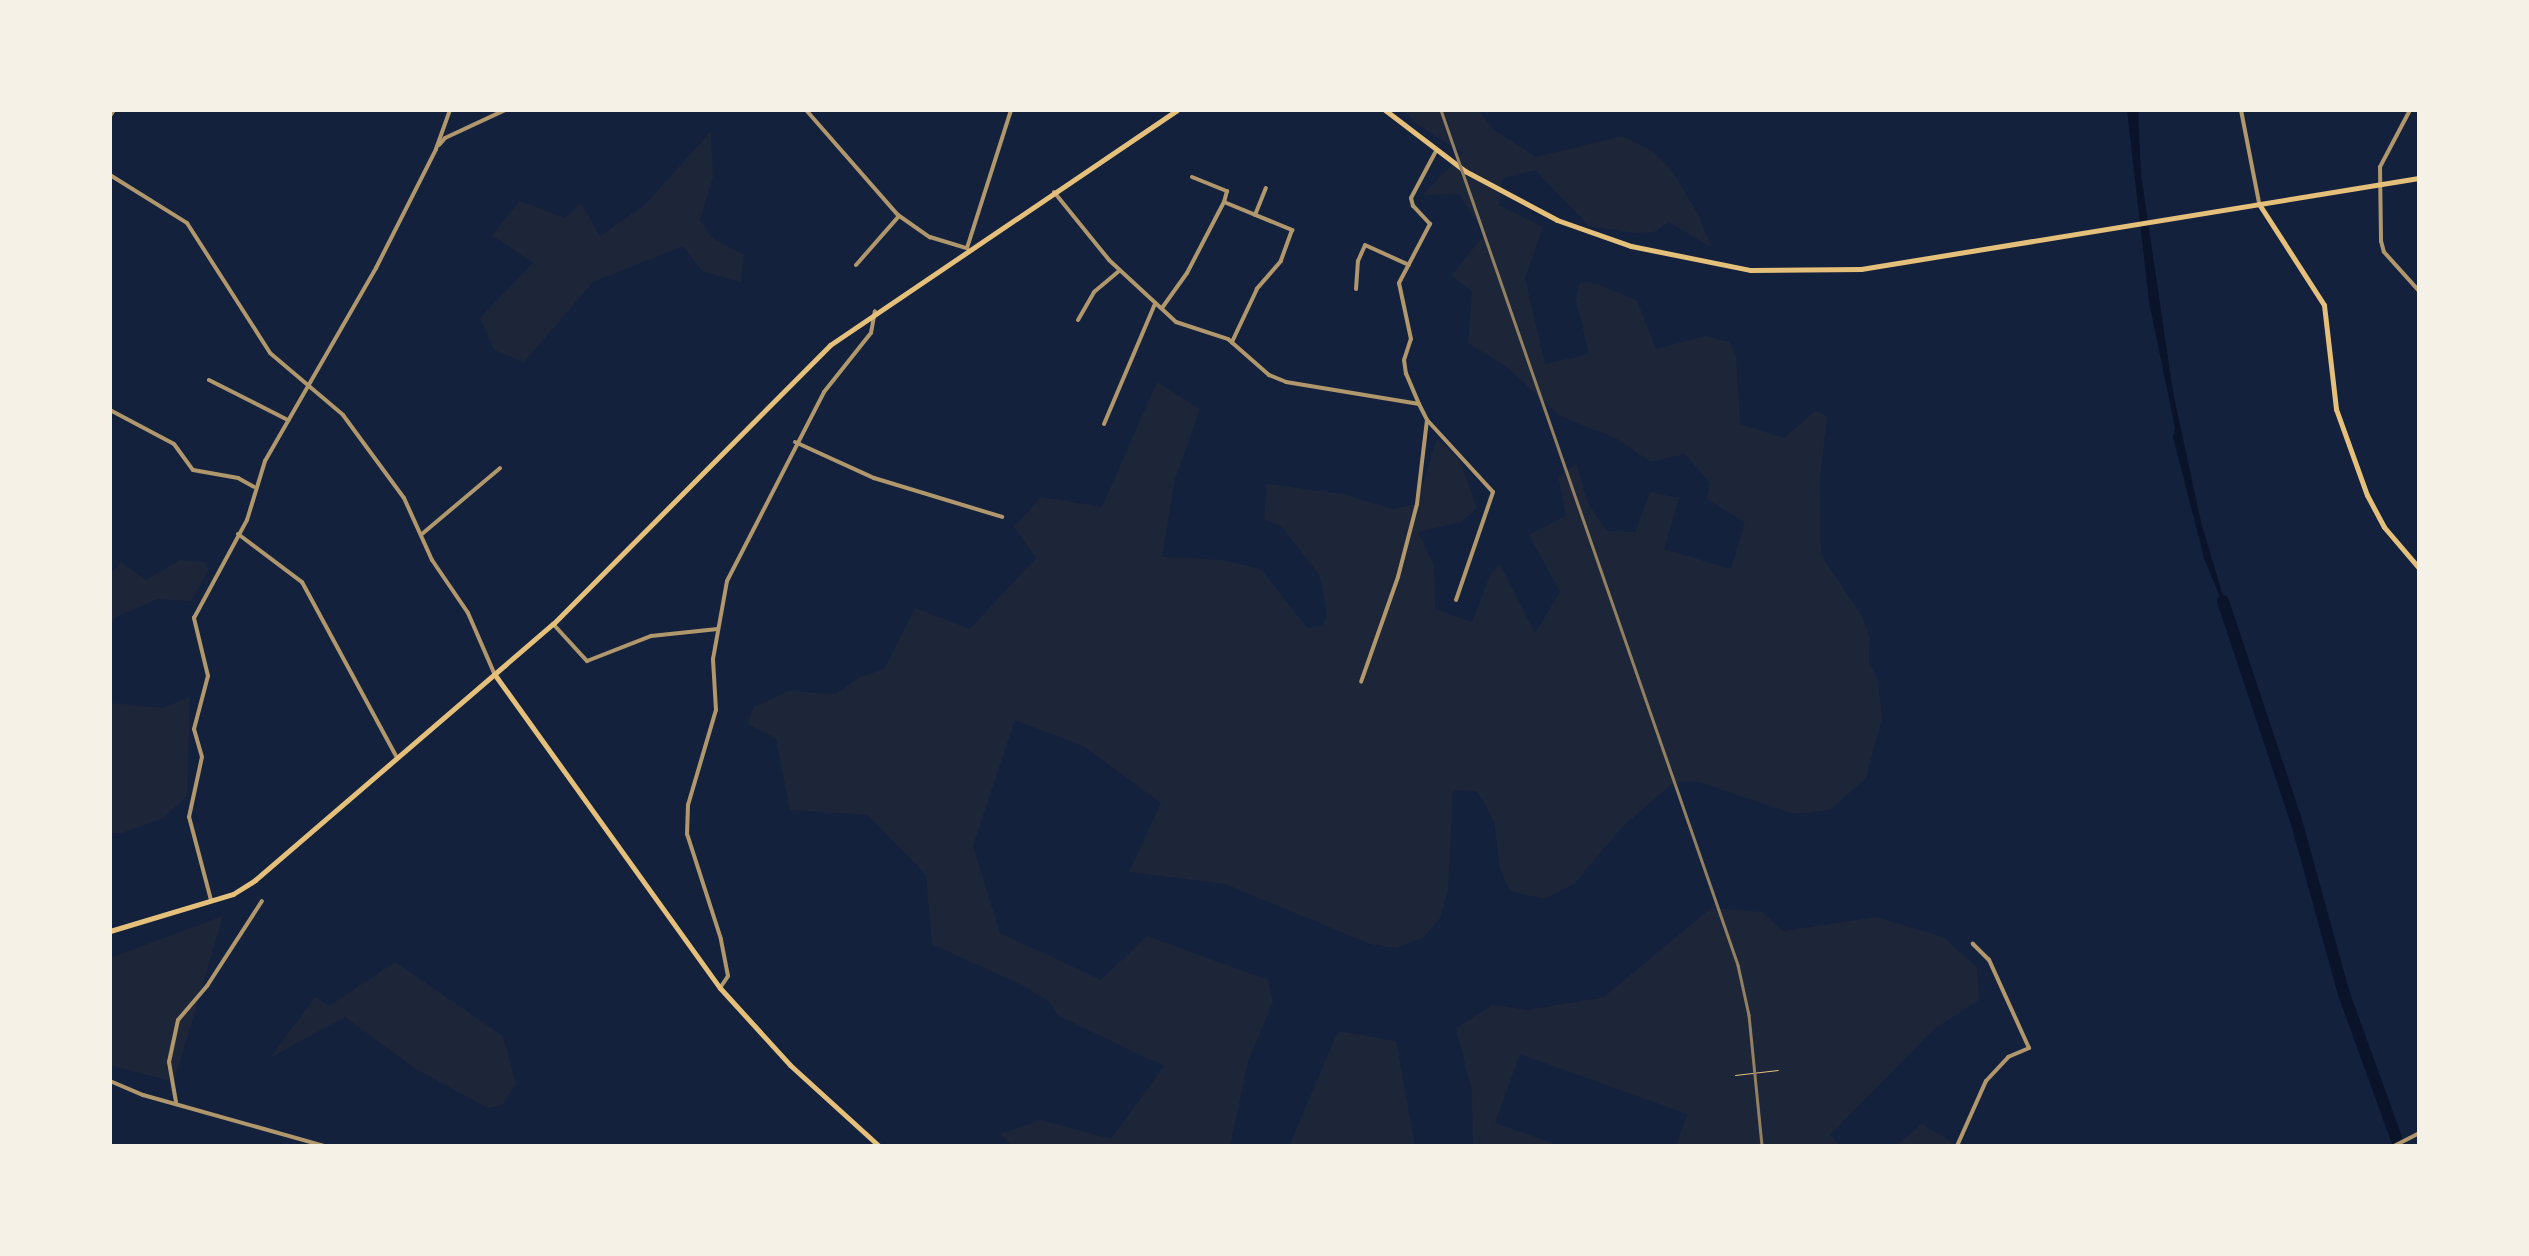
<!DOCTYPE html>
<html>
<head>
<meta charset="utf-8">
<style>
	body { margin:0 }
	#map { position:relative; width:2529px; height:1256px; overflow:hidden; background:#14213d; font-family:Jost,sans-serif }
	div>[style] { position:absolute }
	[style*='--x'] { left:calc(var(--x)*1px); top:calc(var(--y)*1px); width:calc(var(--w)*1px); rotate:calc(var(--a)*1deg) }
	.green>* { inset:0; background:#1d2539 }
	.water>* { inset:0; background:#0b132b }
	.river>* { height:12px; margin:-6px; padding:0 6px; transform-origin:6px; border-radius:6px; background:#0b132b }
	.path>* { height:1px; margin:-0.5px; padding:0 0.5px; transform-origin:0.5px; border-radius:0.5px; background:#e5c07b }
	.minor>* { height:4px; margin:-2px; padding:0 2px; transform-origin:2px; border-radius:2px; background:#b1986c }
	.tertiary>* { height:4px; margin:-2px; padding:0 2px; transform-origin:2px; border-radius:2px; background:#b1986c }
	.secondary>* { height:5px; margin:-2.5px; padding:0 2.5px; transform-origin:2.5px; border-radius:2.5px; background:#e5c07b }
	.primary>* { height:5px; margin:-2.5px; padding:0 2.5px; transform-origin:2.5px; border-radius:2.5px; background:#e5c07b }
	.rail>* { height:2.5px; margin:-1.25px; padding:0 1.25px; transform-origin:1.25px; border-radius:1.25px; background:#918062 }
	span { translate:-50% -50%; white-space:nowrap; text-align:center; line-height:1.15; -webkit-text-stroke:9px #f6f1e7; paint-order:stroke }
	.frame { position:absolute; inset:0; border:112px solid #f6f1e7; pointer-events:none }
</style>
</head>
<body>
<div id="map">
	<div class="green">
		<i style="clip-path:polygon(1404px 110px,1478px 110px,1494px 130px,1536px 157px,1622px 136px,1652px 151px,1671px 169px,1699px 216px,1711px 247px,1669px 222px,1654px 232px,1635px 233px,1589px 226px,1535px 170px,1503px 178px,1499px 205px,1543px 227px,1525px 278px,1545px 364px,1589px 354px,1576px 300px,1580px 283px,1598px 284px,1637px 301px,1656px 349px,1706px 336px,1729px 342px,1736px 355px,1740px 424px,1784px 438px,1815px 411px,1827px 416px,1820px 477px,1821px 555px,1862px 616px,1870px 638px,1869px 661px,1878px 681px,1882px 718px,1866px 778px,1830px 810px,1794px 814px,1699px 782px,1674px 782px,1623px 826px,1574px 884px,1544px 899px,1510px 891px,1500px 869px,1494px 822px,1483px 801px,1476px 791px,1453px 790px,1448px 890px,1440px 918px,1424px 937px,1396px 948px,1370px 944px,1225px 884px,1129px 872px,1161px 803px,1085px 747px,1015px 720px,973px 846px,1000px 933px,1101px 980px,1147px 936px,1268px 980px,1273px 1002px,1248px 1061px,1230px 1146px,1013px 1146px,1000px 1134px,1040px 1120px,1111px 1139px,1164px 1066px,1059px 1016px,1048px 1001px,1022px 985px,932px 944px,926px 875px,868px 815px,790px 810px,776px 738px,747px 724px,754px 707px,788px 691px,836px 694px,860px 677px,884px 669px,915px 608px,970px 629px,1036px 558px,1014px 527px,1041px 497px,1102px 507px,1157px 382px,1200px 409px,1175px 479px,1162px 557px,1221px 560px,1261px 569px,1307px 628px,1323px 627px,1327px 614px,1320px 576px,1281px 526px,1264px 520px,1267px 484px,1344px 494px,1392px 509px,1417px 504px,1437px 439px,1460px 461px,1477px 508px,1461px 522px,1418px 532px,1434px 565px,1435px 609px,1472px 622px,1491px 573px,1500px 564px,1535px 633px,1560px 592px,1529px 535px,1566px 516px,1558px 476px,1577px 464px,1587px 502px,1607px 531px,1635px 532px,1650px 492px,1679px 498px,1664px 549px,1731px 569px,1745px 522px,1707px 499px,1710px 483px,1685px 454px,1651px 462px,1617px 439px,1560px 416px,1507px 367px,1468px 343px,1472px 291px,1451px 276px,1485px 234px,1459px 194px,1423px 195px,1463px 153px,1415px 123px)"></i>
		<i style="clip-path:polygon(711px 131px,713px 177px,700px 220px,712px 238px,744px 255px,741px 282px,702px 271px,683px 246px,593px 282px,524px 362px,494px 350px,480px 318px,533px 263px,492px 235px,520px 201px,565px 218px,581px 203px,600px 236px,645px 205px)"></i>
		<i style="clip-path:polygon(180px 560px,204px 562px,209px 569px,191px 601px,157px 599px,114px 618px,110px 629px,110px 574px,121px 562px,146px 580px)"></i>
		<i style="clip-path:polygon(190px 697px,187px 796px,163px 818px,122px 833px,110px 833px,110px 703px,163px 708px)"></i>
		<i style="clip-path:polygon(1711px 908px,1762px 912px,1783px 931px,1876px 917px,1943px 937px,1977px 967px,1979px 1000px,1934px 1029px,1830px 1135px,1840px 1146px,1676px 1146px,1687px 1114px,1520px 1054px,1495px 1123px,1561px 1146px,1473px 1146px,1472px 1092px,1456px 1028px,1493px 1005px,1527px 1010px,1604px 997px)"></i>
		<i style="clip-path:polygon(223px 916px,174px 1082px,110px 1065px,110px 958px)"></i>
		<i style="clip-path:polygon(395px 962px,503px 1036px,516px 1084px,502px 1105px,488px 1108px,416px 1069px,345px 1017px,271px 1057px,315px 997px,329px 1006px)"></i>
		<i style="clip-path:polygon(1338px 1031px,1396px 1041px,1415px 1146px,1289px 1146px)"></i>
		<i style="clip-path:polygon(1922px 1124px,1952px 1142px,1950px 1146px,1896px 1146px)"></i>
	</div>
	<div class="water">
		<i style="clip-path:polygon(2127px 110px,2138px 110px,2141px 174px,2173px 392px,2201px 522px,2233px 629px,2204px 558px,2173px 437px,2175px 428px,2149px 302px)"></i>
	</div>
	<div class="river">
		<i style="--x:2223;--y:601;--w:231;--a:71.6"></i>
		<i style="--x:2296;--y:820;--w:180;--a:74.6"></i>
		<i style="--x:2344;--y:994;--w:162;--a:70.1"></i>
	</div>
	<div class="path">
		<i style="--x:1735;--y:1075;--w:43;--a:-6.6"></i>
	</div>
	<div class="minor">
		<i style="--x:806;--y:110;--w:140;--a:48.8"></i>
		<i style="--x:898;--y:215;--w:39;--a:35"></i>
		<i style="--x:930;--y:237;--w:39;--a:17"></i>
		<i style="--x:2410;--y:110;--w:64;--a:117.8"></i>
		<i style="--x:2380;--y:167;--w:74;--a:89.2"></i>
		<i style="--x:2381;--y:241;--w:11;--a:75"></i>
		<i style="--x:2384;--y:252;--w:52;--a:48.1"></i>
		<i style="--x:110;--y:116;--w:7;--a:-56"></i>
		<i style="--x:439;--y:145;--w:9;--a:-49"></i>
		<i style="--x:445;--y:138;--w:66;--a:-25"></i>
		<i style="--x:110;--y:175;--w:91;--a:31.9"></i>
		<i style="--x:187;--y:223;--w:154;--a:57.4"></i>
		<i style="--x:270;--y:353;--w:96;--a:40.3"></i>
		<i style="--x:343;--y:415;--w:103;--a:53.7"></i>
		<i style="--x:404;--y:498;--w:68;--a:65.7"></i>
		<i style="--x:432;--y:560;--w:64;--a:55.8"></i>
		<i style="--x:468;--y:613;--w:68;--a:66.5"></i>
		<i style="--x:1192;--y:177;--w:38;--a:22"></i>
		<i style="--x:1227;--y:191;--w:11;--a:105"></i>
		<i style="--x:1054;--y:192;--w:87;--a:51"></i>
		<i style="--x:1109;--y:260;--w:91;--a:42.8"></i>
		<i style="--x:1176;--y:322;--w:55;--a:18.1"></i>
		<i style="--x:1228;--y:339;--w:55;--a:41.3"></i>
		<i style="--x:1269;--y:375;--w:18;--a:22"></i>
		<i style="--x:1286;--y:382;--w:135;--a:9.4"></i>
		<i style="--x:1419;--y:404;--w:18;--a:63"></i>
		<i style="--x:1427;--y:420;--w:85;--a:96.8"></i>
		<i style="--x:1417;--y:504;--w:75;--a:104.6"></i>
		<i style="--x:1398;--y:577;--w:111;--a:109.4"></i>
		<i style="--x:1255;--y:215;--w:29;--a:-68"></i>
		<i style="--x:856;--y:265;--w:65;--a:-48.7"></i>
		<i style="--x:1356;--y:289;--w:28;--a:-86"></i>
		<i style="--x:1358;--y:261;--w:17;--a:-66"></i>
		<i style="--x:1365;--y:245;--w:48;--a:24.4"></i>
		<i style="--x:1162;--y:308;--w:43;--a:-54.5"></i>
		<i style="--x:1187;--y:273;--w:80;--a:-62.5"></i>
		<i style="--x:1224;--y:202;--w:74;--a:22.4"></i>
		<i style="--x:1292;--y:230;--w:33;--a:110"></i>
		<i style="--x:1281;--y:261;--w:37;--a:131"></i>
		<i style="--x:1257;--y:289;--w:59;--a:115.3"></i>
		<i style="--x:1078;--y:320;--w:32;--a:-60"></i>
		<i style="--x:1094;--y:292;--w:33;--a:-40"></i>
		<i style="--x:209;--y:380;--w:89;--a:26.9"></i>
		<i style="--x:1419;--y:404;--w:33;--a:-113"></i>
		<i style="--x:1406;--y:374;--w:14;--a:-98"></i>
		<i style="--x:1404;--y:360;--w:22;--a:-72"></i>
		<i style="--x:1411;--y:339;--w:57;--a:-102.1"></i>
		<i style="--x:1399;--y:283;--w:67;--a:-62.3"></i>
		<i style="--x:1430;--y:224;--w:25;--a:-133"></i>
		<i style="--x:1413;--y:206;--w:8;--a:-104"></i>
		<i style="--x:1411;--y:198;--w:53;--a:-62"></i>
		<i style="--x:110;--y:410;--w:72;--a:28"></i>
		<i style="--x:174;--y:444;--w:32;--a:54"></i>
		<i style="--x:193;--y:470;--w:46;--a:10.1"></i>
		<i style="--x:238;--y:478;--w:18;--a:29"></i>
		<i style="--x:1428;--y:421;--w:96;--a:47.5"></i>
		<i style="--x:1493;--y:492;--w:114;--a:108.9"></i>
		<i style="--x:1104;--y:424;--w:130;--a:-67"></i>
		<i style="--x:795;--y:442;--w:87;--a:24.5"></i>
		<i style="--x:874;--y:478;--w:134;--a:16.9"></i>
		<i style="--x:238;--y:534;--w:80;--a:36.9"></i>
		<i style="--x:302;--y:582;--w:200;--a:61.6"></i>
		<i style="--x:422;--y:534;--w:102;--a:-40.2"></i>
		<i style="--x:554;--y:625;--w:49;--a:47.5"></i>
		<i style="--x:587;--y:661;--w:69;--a:-21.3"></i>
		<i style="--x:651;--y:636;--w:67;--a:-6"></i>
		<i style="--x:211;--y:900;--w:86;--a:-104.8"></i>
		<i style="--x:189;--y:817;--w:61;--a:-77.8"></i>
		<i style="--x:202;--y:757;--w:29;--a:-106"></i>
		<i style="--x:194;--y:729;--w:55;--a:-75.2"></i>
		<i style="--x:208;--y:676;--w:60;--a:-103.6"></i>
		<i style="--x:194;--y:618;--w:111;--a:-61.6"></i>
		<i style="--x:247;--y:520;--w:62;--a:-73"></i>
		<i style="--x:265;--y:461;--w:223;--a:-60.1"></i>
		<i style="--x:376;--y:268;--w:133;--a:-63.2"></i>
		<i style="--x:436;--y:149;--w:41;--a:-70.3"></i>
		<i style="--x:720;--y:988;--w:14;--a:-56"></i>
		<i style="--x:728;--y:976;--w:38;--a:-101"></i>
		<i style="--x:721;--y:939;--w:110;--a:-107.9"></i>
		<i style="--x:687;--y:834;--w:29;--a:-88"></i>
		<i style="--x:688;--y:805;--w:99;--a:-73.6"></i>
		<i style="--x:716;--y:710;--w:51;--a:-93.4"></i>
		<i style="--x:713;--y:659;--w:79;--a:-79.8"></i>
		<i style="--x:727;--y:581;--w:212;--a:-62.8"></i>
		<i style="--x:824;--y:392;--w:75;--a:-51.5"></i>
		<i style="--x:871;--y:333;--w:22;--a:-80"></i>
		<i style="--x:110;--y:1081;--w:36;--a:23"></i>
		<i style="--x:143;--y:1095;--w:188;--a:15.7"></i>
		<i style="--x:176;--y:1102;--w:41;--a:-99.9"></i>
		<i style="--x:169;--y:1062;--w:43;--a:-77.9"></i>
		<i style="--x:178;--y:1020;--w:45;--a:-49.5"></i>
		<i style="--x:207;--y:986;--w:101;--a:-57.1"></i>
		<i style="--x:1957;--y:1146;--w:71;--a:-66"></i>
		<i style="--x:1986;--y:1081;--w:33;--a:-47"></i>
		<i style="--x:2008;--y:1057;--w:23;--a:-23"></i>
		<i style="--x:2029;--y:1048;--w:97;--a:-114.4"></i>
		<i style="--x:1989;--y:960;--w:23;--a:-135"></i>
		<i style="--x:2394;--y:1146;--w:28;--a:-27"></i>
	</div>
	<div class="tertiary">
		<i style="--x:2241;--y:110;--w:95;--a:79"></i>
		<i style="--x:967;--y:248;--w:145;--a:-72.3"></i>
	</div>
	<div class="secondary">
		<i style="--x:2259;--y:204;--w:120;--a:57.2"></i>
		<i style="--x:2324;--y:305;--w:105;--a:83.4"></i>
		<i style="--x:2336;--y:409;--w:91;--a:70.2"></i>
		<i style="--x:2367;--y:495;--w:36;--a:62"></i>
		<i style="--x:2384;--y:527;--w:54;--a:49.5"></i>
		<i style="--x:495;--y:675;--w:385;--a:54.3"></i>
		<i style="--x:720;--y:988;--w:104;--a:47.7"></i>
		<i style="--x:790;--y:1065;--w:120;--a:42.3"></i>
	</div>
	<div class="primary">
		<i style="--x:1385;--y:110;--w:101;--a:37.3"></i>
		<i style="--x:1465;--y:171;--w:104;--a:28"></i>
		<i style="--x:1557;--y:220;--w:78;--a:19.4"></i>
		<i style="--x:1631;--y:246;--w:121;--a:11.4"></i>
		<i style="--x:1750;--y:270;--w:111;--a:-0.5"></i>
		<i style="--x:1861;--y:269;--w:565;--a:-9.26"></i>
		<i style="--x:110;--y:931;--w:128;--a:-16.7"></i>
		<i style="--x:233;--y:894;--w:26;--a:-32"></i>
		<i style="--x:255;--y:880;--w:393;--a:-40.7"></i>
		<i style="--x:553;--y:624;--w:393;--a:-45.2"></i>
		<i style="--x:830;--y:345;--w:419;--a:-34.1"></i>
	</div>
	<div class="rail">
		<i style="--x:1441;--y:110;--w:905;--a:70.84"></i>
		<i style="--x:1738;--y:965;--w:51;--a:77.6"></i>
		<i style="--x:1749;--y:1015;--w:132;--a:84.3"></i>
	</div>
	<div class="frame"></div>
</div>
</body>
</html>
